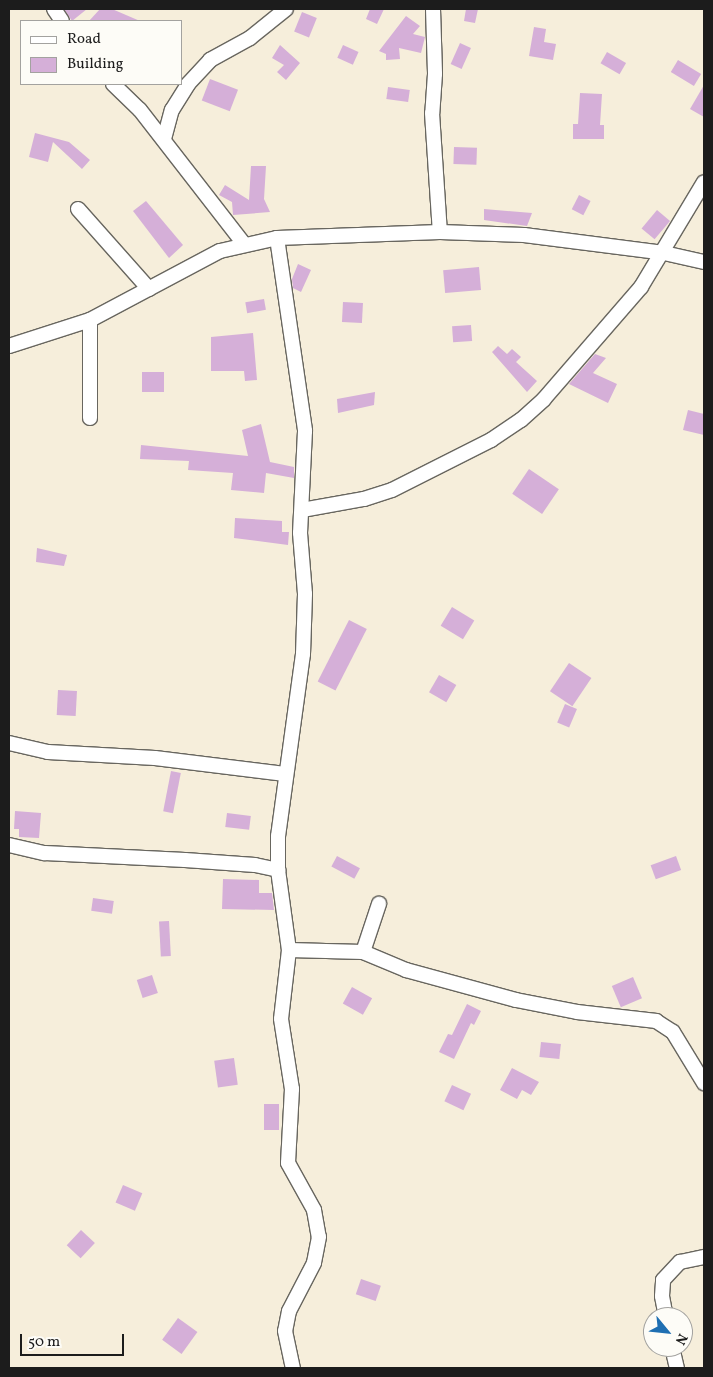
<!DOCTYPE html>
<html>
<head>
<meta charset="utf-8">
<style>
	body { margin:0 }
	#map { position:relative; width:713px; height:1377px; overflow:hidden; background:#f6eedb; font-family:Vollkorn,serif }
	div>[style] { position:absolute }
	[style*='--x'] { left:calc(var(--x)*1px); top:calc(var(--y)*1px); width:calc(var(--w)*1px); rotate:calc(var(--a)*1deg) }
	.building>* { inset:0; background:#d5afd8; transform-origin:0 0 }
	.roads { filter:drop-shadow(1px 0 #68665f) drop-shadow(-1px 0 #68665f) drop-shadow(0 1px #68665f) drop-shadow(0 -1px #68665f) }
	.street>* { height:14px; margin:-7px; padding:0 7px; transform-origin:7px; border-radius:7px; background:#fff }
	span { translate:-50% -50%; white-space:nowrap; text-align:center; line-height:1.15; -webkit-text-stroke:4px #fdfcf7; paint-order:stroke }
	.frame { position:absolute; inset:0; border:10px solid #1c1c1c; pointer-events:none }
	.legend { position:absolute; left:20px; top:20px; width:162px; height:65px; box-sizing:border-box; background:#fdfcf7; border:1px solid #a3a29f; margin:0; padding:6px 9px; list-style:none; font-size:15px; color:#1c1c1c }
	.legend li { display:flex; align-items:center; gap:10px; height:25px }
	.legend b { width:25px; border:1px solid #a3a29f }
	.north { position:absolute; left:643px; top:1307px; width:50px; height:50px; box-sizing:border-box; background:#fdfcf7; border:1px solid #a3a29f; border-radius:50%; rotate:118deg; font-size:14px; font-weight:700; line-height:20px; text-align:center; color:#1c1c1c }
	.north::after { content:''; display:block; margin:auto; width:18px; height:22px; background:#1f6fb2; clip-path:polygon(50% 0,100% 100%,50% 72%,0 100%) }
	.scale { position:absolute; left:20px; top:1334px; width:104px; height:22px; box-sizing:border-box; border:2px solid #1c1c1c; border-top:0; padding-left:6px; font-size:15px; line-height:18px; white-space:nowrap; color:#1c1c1c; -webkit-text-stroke:4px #fdfcf7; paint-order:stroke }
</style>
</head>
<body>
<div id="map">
	<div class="building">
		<i style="clip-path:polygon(64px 9px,87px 9px,72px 21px)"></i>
		<i style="clip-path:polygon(100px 9px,112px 9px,140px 21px,89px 21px)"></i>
		<i style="clip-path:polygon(370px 9px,384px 9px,377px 24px,366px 19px)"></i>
		<i style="clip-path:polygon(466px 9px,478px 9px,475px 23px,464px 21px)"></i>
		<i style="left:302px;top:12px;width:16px;height:21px;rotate:22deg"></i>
		<i style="clip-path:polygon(406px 16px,420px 26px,413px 34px,425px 37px,421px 53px,399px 48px,400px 59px,386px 60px,386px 54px,379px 51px)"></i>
		<i style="clip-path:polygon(534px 27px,546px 29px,544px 42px,556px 44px,553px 60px,529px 56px)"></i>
		<i style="left:460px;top:43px;width:12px;height:23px;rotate:24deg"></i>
		<i style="clip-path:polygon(280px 45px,300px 63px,286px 80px,277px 72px,284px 65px,272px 58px)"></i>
		<i style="left:343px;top:45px;width:17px;height:14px;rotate:24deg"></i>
		<i style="left:607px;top:52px;width:22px;height:13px;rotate:30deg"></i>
		<i style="left:678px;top:60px;width:27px;height:14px;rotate:31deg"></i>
		<i style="left:210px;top:79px;width:30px;height:23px;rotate:21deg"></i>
		<i style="clip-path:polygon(704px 85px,704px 117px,690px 109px)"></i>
		<i style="left:388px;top:87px;width:22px;height:12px;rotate:8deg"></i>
		<i style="clip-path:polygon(580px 93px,602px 94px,600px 125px,604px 125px,604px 139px,573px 139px,573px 124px,578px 124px)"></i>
		<i style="clip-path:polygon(35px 133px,69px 142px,90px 160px,82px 169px,53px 142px,48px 162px,29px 157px)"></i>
		<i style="left:454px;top:147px;width:23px;height:17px;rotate:2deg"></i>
		<i style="clip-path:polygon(251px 166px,266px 166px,264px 199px,270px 212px,233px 215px,232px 202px,219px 195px,225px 185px,249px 200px)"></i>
		<i style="left:579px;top:195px;width:13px;height:16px;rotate:27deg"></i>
		<i style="clip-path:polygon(146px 201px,183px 245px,169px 258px,133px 211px)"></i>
		<i style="clip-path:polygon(484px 209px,532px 213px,527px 226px,484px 220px)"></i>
		<i style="left:657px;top:210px;width:17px;height:24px;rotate:40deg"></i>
		<i style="clip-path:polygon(298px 264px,311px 270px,301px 292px,293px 288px,292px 279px)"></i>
		<i style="left:479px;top:267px;width:23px;height:36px;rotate:85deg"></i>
		<i style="left:264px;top:299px;width:11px;height:19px;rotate:80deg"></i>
		<i style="left:343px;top:302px;width:20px;height:20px;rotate:3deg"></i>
		<i style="left:471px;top:325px;width:16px;height:19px;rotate:86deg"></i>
		<i style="clip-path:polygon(253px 333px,257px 380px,245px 381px,244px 371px,211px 371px,211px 337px)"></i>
		<i style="clip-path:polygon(498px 346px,507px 354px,512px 349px,521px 357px,516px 362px,537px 381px,527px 392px,492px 352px)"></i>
		<i style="clip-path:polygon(595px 354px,606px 358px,593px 373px,617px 384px,608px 403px,569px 384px)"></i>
		<i style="left:142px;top:372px;width:22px;height:20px"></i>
		<i style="clip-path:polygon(375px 392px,374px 405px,338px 413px,337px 399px)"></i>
		<i style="clip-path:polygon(688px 410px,704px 414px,704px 435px,683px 430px)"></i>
		<i style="clip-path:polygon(261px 424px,270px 462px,294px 467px,294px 478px,266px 473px,264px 493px,231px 490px,233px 473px,188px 470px,189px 461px,140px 459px,141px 445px,248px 456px,242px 430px)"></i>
		<i style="left:529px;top:469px;width:36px;height:30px;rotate:34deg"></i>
		<i style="clip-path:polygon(235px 518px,282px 521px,282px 532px,289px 532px,288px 545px,234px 538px)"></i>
		<i style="clip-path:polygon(37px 548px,67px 555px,64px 566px,36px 562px)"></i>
		<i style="left:452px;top:607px;width:26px;height:22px;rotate:31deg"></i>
		<i style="left:349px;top:620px;width:20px;height:69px;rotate:27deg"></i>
		<i style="left:569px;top:663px;width:27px;height:34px;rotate:34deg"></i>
		<i style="left:439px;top:675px;width:20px;height:20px;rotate:30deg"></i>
		<i style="left:58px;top:690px;width:19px;height:25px;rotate:3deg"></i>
		<i style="left:565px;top:704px;width:13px;height:20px;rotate:23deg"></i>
		<i style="left:171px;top:771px;width:10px;height:41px;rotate:11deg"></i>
		<i style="clip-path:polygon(15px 811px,41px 813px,39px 838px,19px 837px,19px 829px,14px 829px)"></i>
		<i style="left:227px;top:813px;width:24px;height:14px;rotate:7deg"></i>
		<i style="left:337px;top:856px;width:26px;height:12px;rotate:28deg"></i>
		<i style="left:676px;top:856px;width:15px;height:27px;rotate:70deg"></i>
		<i style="clip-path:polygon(223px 879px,259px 880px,259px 893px,272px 893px,274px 910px,222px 909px)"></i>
		<i style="left:93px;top:898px;width:21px;height:13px;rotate:8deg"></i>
		<i style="left:169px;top:921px;width:35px;height:10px;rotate:87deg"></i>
		<i style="left:152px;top:975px;width:19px;height:16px;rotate:72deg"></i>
		<i style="left:633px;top:977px;width:23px;height:23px;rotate:67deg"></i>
		<i style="left:352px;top:987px;width:23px;height:19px;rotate:29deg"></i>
		<i style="clip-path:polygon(467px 1004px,481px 1011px,474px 1025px,471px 1023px,454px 1059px,439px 1052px,448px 1034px,452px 1035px)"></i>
		<i style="left:541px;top:1042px;width:20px;height:15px;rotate:6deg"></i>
		<i style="left:234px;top:1058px;width:27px;height:20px;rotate:82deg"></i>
		<i style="clip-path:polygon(512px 1068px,539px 1082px,531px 1095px,522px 1090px,517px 1099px,500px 1090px)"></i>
		<i style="left:452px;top:1085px;width:21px;height:18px;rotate:25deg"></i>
		<i style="left:264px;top:1104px;width:15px;height:26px"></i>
		<i style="left:123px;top:1185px;width:21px;height:19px;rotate:23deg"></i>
		<i style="left:81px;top:1230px;width:19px;height:21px;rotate:43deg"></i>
		<i style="left:361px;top:1279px;width:21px;height:16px;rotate:19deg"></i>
		<i style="left:178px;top:1318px;width:24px;height:27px;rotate:36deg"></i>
	</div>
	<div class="roads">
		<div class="street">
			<i style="--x:54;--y:9;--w:14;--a:56"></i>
			<i style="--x:433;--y:9;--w:65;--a:88.2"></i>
			<i style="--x:435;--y:74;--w:39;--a:94"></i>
			<i style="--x:432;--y:113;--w:119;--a:86.2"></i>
			<i style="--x:113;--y:84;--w:37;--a:44"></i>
			<i style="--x:140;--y:110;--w:170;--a:52.2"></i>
			<i style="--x:164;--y:139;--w:30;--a:-75"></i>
			<i style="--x:172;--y:110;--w:31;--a:-58"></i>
			<i style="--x:188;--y:84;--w:33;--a:-47"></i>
			<i style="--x:210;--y:60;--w:46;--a:-28.8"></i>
			<i style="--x:250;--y:38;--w:46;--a:-38.9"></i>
			<i style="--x:78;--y:209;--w:107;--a:48.4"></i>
			<i style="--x:277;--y:238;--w:195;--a:81.7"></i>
			<i style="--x:305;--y:431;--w:102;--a:92.8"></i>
			<i style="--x:300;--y:533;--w:61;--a:85.3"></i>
			<i style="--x:305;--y:594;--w:60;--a:91.9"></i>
			<i style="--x:303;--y:654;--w:184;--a:97.8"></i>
			<i style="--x:278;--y:836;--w:34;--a:90"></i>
			<i style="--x:278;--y:870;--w:81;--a:82.2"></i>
			<i style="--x:289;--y:950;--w:69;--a:96.6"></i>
			<i style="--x:281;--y:1019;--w:71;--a:81.1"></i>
			<i style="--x:292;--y:1089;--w:74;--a:93.1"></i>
			<i style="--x:288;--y:1163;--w:54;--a:61"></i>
			<i style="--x:314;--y:1210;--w:27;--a:80"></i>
			<i style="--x:319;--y:1237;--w:26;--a:101"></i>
			<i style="--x:314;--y:1263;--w:54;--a:117.5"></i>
			<i style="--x:289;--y:1311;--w:20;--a:101"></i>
			<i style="--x:285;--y:1331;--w:38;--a:78"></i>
			<i style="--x:90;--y:320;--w:98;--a:90"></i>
			<i style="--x:9;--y:346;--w:85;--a:-17.8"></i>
			<i style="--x:90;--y:320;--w:147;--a:-28"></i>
			<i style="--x:220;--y:251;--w:58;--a:-12.8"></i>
			<i style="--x:277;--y:238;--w:163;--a:-2.1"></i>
			<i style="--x:440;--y:232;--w:84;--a:2"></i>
			<i style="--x:524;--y:235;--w:141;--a:7.3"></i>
			<i style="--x:664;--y:253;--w:41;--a:12.7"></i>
			<i style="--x:302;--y:510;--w:63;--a:-10.1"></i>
			<i style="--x:364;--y:499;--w:29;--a:-18"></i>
			<i style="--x:392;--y:490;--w:111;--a:-26.8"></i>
			<i style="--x:491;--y:440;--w:36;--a:-34"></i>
			<i style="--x:521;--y:420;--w:31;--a:-42"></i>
			<i style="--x:544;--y:399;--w:148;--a:-49.1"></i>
			<i style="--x:641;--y:287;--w:122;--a:-59"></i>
			<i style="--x:9;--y:743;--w:40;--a:13"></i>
			<i style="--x:48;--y:752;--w:107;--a:3.2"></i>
			<i style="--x:155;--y:758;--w:131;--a:7"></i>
			<i style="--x:9;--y:845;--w:37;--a:13"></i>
			<i style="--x:45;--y:853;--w:140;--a:2.9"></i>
			<i style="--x:185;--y:860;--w:70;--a:4.1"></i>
			<i style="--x:255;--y:865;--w:24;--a:12"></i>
			<i style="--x:289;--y:950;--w:74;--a:1.5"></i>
			<i style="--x:363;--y:952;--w:47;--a:22.7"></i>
			<i style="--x:406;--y:970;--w:114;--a:15.3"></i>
			<i style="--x:516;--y:1000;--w:62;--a:11.1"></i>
			<i style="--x:577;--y:1012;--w:80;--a:6.5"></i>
			<i style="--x:656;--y:1021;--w:20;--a:33"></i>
			<i style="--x:673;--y:1032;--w:60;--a:58.7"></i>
			<i style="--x:363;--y:952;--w:51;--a:-71.6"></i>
			<i style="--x:666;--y:1317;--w:21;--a:-101"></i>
			<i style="--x:662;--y:1296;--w:16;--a:-86"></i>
			<i style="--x:663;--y:1280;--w:25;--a:-47"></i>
			<i style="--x:680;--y:1262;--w:25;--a:-12"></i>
			<i style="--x:672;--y:1347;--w:22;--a:77"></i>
		</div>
	</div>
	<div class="frame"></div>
	<ul class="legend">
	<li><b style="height:6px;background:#fff"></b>Road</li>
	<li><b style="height:14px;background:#d5afd8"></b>Building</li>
	</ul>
	<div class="north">N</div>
	<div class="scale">50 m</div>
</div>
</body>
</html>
